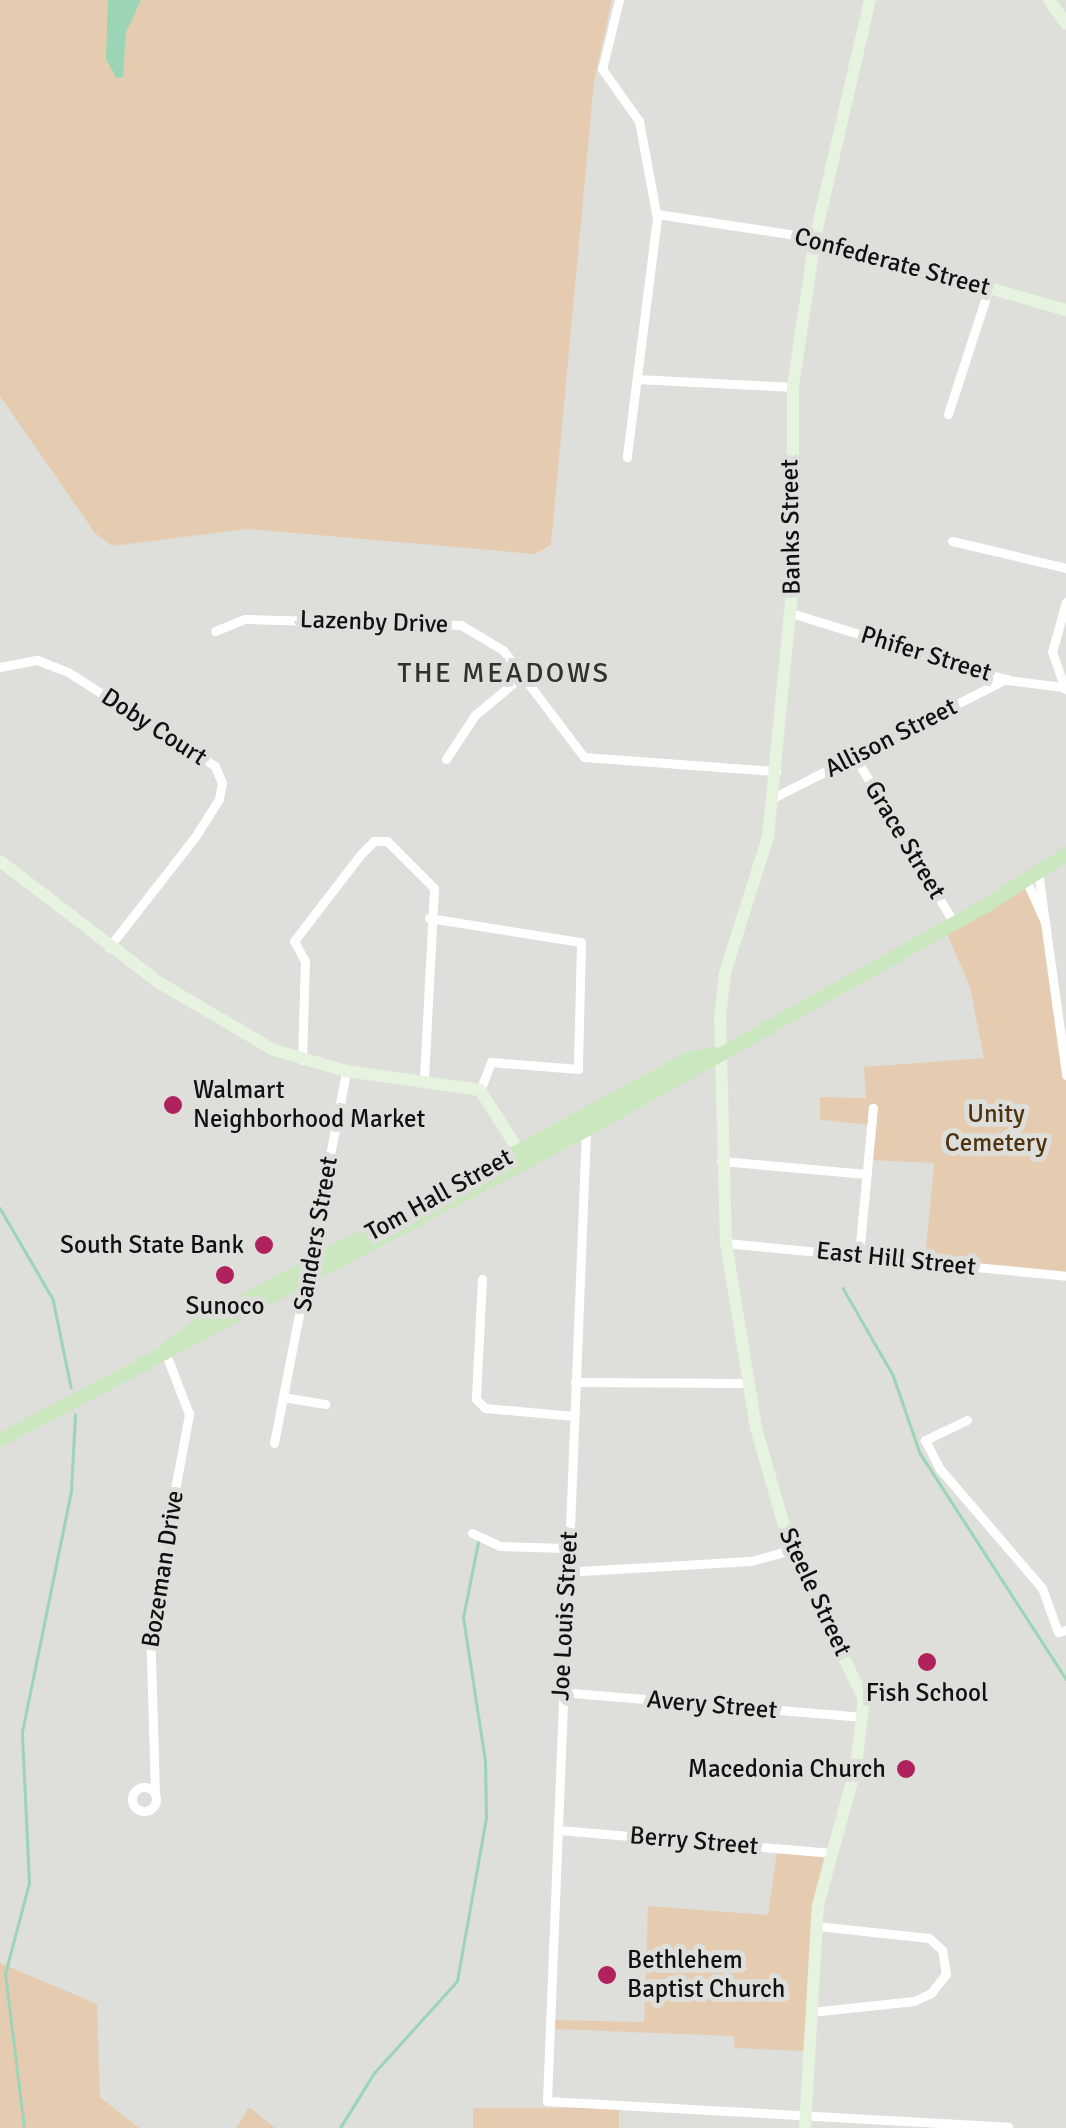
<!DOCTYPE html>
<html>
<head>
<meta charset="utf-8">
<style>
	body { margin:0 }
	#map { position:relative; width:1066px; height:2128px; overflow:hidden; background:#dedfda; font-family:Signika,sans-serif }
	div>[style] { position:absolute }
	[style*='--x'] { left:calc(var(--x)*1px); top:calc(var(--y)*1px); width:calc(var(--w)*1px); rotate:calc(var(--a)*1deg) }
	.green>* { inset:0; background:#e5ccb1; transform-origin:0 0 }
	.water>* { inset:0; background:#9bd5b5 }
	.stream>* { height:2.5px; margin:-1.25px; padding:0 1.25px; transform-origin:1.25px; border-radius:1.25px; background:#9bd5b5 }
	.street>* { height:9px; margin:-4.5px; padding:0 4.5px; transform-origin:4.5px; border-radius:4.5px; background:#fff }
	.street>.ring { margin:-4.5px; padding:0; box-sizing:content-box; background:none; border:9px solid #fff; border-radius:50% }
	.secondary>* { height:12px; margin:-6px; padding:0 6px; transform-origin:6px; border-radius:6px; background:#e5f3df }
	.primary>* { height:14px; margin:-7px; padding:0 7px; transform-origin:7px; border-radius:7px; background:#cae7bf }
	.dots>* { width:28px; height:28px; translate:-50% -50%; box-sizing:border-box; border:5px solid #dedfda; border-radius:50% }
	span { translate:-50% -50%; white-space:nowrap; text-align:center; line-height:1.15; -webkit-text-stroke:10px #dedfda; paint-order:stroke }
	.street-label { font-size:25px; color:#11110f }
	.poi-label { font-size:25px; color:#11110f }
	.left { translate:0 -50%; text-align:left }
	.right { translate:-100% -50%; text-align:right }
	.park-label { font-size:25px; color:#4f3310 }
	.neighbourhood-label { font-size:28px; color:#31312d; letter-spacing:2.5px }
</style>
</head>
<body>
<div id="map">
	<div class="green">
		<i style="clip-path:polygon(0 0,612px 0,594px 82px,551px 545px,535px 554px,247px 529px,112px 546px,95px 533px,0 396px)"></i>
		<i style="clip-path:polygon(1025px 884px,1043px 923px,1066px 1044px,1066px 1274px,925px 1260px,934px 1163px,869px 1160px,873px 1125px,820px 1120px,820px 1097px,866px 1098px,864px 1067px,984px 1058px,970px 987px,946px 931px)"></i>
		<i style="clip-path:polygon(777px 1851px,824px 1856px,816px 1893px,806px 2051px,734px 2048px,734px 2036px,553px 2029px,554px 2020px,644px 2022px,648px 1906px,768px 1915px)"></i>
		<i style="clip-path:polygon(0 1963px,97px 2004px,100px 2097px,139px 2128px,0 2128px)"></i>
		<i style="clip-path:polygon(249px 2107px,252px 2109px,275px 2128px,236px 2128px)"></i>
		<i style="left:473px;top:2108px;width:146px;height:20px"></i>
	</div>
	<div class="water">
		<i style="clip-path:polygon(108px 0,141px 0,126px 32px,123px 77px,116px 78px,106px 59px)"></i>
	</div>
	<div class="stream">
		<i style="--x:0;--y:1208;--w:105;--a:59.8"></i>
		<i style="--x:53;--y:1299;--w:90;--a:78.4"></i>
		<i style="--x:843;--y:1288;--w:100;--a:60.1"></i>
		<i style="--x:893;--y:1375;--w:83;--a:70.9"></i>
		<i style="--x:920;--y:1453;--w:269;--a:57.1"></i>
		<i style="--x:24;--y:2128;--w:155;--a:-97"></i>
		<i style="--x:5;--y:1974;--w:94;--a:-75.2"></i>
		<i style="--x:29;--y:1883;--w:151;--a:-92.7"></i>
		<i style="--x:22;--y:1732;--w:246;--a:-78.5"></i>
		<i style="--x:71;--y:1491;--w:76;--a:-87"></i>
		<i style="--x:340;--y:2128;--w:65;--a:-58.3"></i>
		<i style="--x:374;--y:2073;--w:124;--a:-47.9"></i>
		<i style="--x:457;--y:1981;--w:165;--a:-79.9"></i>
		<i style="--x:486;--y:1819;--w:58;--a:-91"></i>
		<i style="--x:485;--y:1761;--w:145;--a:-98.7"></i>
		<i style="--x:463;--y:1618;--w:77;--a:-78.8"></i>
	</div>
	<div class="street">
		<i style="--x:619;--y:0;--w:71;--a:103.8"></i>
		<i style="--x:602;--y:69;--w:64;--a:54.6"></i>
		<i style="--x:639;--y:121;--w:99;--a:79.5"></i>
		<i style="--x:657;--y:218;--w:241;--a:97.2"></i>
		<i style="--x:657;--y:214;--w:160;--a:8.6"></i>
		<i style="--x:637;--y:379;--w:156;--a:2.9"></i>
		<i style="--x:948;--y:414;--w:133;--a:-72"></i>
		<i style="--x:952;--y:541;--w:117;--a:13.3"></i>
		<i style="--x:791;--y:613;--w:227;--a:17.2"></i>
		<i style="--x:1008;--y:680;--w:55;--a:7.3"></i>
		<i style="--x:215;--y:631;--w:32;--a:-22"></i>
		<i style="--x:245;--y:619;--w:216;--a:1.6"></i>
		<i style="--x:461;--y:625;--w:49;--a:30.8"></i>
		<i style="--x:503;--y:650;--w:134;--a:52.9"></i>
		<i style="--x:584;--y:757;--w:193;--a:4.2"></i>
		<i style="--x:0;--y:667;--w:38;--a:-11"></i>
		<i style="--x:37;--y:660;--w:33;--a:21"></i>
		<i style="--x:68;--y:672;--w:174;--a:32.6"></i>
		<i style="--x:215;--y:766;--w:18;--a:68"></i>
		<i style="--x:222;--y:783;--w:16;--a:101"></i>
		<i style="--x:219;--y:799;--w:45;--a:122.3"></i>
		<i style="--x:195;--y:837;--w:140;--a:128"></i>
		<i style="--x:1065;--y:689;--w:39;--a:-109"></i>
		<i style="--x:1052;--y:652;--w:52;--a:-74.4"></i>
		<i style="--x:855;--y:757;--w:193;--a:59.2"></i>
		<i style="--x:446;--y:759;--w:53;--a:-56.6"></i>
		<i style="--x:475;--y:715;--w:61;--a:-39.7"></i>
		<i style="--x:773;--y:798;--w:262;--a:-27.1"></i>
		<i style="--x:1038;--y:872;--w:205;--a:82.1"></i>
		<i style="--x:1026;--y:880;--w:46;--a:65.7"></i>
		<i style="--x:429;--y:918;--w:154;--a:9"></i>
		<i style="--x:581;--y:942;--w:127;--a:91.4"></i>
		<i style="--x:578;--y:1069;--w:87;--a:-175.4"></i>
		<i style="--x:491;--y:1062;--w:30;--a:111"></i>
		<i style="--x:302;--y:1060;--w:99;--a:-88.3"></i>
		<i style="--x:305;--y:961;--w:23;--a:-119"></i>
		<i style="--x:294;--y:941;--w:110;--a:-52.4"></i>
		<i style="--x:361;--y:854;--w:18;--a:-45"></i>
		<i style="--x:374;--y:841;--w:13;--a:0"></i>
		<i style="--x:387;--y:841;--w:66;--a:45"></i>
		<i style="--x:434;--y:888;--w:191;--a:93"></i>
		<i style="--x:586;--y:1130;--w:972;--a:92.3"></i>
		<i style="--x:547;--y:2101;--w:462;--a:3.2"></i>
		<i style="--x:721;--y:1161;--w:146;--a:5.1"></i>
		<i style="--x:726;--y:1243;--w:342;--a:5.5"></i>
		<i style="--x:859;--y:1255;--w:148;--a:-84.6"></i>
		<i style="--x:482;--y:1279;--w:120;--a:92.9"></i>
		<i style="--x:476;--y:1399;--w:13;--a:45"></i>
		<i style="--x:485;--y:1408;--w:89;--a:5.1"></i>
		<i style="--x:575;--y:1382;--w:173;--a:0.3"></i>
		<i style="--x:283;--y:1397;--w:43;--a:9.5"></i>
		<i style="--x:967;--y:1420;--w:47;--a:154.5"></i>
		<i style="--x:925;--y:1440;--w:33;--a:63"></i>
		<i style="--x:940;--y:1469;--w:157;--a:49.4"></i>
		<i style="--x:1042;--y:1588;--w:47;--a:70"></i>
		<i style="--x:1058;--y:1632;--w:8;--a:-14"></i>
		<i style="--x:274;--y:1443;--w:379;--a:-79"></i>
		<i style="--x:472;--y:1533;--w:31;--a:25"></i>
		<i style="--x:500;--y:1546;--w:66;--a:1.7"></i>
		<i style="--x:564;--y:1572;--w:187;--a:-3.4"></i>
		<i style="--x:751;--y:1561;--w:41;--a:-15.4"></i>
		<i style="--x:560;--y:1692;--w:304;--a:4.7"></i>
		<i class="ring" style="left:132px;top:1787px;width:15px;height:15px"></i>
		<i style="--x:155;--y:1793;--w:170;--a:-91.7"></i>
		<i style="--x:150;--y:1623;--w:213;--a:-79.4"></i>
		<i style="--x:189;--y:1414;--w:66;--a:-111.2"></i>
		<i style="--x:558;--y:1830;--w:273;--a:4.8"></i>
		<i style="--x:811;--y:2012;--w:104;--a:-6.1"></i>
		<i style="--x:914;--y:2001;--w:19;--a:-25"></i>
		<i style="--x:931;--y:1993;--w:24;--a:-52"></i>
		<i style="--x:946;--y:1974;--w:24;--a:-99"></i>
		<i style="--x:942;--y:1950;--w:18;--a:-137"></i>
		<i style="--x:929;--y:1938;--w:114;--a:-173.9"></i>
	</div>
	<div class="secondary">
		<i style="--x:1049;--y:0;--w:29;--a:54"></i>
		<i style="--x:815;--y:238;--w:261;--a:16"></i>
		<i style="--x:0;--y:861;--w:199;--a:37.4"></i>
		<i style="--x:158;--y:982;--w:134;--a:30.4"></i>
		<i style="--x:274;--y:1050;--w:75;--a:16.3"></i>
		<i style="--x:346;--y:1071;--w:135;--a:8.1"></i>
		<i style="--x:480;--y:1090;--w:82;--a:57.5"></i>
		<i style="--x:805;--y:2128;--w:223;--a:-86.7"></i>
		<i style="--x:818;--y:1905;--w:143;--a:-74.6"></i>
		<i style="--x:856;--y:1767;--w:68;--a:-83.3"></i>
		<i style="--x:864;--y:1699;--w:166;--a:-116.1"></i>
		<i style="--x:791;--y:1550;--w:127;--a:-106"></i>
		<i style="--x:756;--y:1428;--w:187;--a:-99.2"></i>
		<i style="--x:726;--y:1243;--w:226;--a:-91.5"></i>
		<i style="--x:720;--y:1017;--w:44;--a:-83.5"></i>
		<i style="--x:725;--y:973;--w:143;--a:-72.5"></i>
		<i style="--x:768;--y:837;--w:254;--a:-84.4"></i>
		<i style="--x:793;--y:584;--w:197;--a:-90"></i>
		<i style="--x:793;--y:387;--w:151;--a:-81.6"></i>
		<i style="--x:815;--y:238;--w:244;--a:-77"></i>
	</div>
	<div class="primary">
		<i style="--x:167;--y:1349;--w:39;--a:-37"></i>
		<i style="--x:198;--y:1326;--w:558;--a:-28.59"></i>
		<i style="--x:688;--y:1059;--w:26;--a:-11"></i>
		<i style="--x:0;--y:1440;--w:663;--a:-27.88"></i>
		<i style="--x:586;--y:1130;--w:456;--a:-29.3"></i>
		<i style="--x:984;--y:907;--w:98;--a:-32.9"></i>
	</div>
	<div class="dots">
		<i style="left:173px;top:1105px;background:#af225d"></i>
		<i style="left:264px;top:1245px;background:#af225d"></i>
		<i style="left:225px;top:1275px;background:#af225d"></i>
		<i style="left:927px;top:1662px;background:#af225d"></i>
		<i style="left:906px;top:1769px;background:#af225d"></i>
		<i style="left:607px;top:1975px;background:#af225d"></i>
	</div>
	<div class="street-label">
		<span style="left:892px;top:262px;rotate:15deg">Confederate Street</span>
		<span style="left:791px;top:527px;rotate:-91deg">Banks Street</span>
		<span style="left:374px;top:622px;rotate:2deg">Lazenby Drive</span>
		<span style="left:926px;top:654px;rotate:17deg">Phifer Street</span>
		<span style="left:154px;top:727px;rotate:33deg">Doby Court</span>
		<span style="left:891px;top:738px;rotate:-27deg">Allison Street</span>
		<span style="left:905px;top:840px;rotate:59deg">Grace Street</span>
		<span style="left:439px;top:1195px;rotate:-29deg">Tom Hall Street</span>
		<span style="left:316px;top:1234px;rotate:-80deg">Sanders Street</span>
		<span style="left:896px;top:1259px;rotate:6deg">East Hill Street</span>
		<span style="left:163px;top:1569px;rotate:-81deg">Bozeman Drive</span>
		<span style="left:815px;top:1592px;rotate:65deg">Steele Street</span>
		<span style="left:565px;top:1616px;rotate:-87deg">Joe Louis Street</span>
		<span style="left:712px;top:1705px;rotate:5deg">Avery Street</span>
		<span style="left:694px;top:1841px;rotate:5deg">Berry Street</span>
	</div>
	<div class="poi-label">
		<span class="left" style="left:193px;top:1105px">Walmart<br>Neighborhood Market</span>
		<span class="right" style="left:244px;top:1245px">South State Bank</span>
		<span style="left:225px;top:1306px">Sunoco</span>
		<span style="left:927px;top:1693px">Fish School</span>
		<span class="right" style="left:886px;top:1769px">Macedonia Church</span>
		<span class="left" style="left:627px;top:1975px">Bethlehem<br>Baptist Church</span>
	</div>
	<div class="park-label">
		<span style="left:996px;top:1129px">Unity<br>Cemetery</span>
	</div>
	<div class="neighbourhood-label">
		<span style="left:504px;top:673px">THE MEADOWS</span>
	</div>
</div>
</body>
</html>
